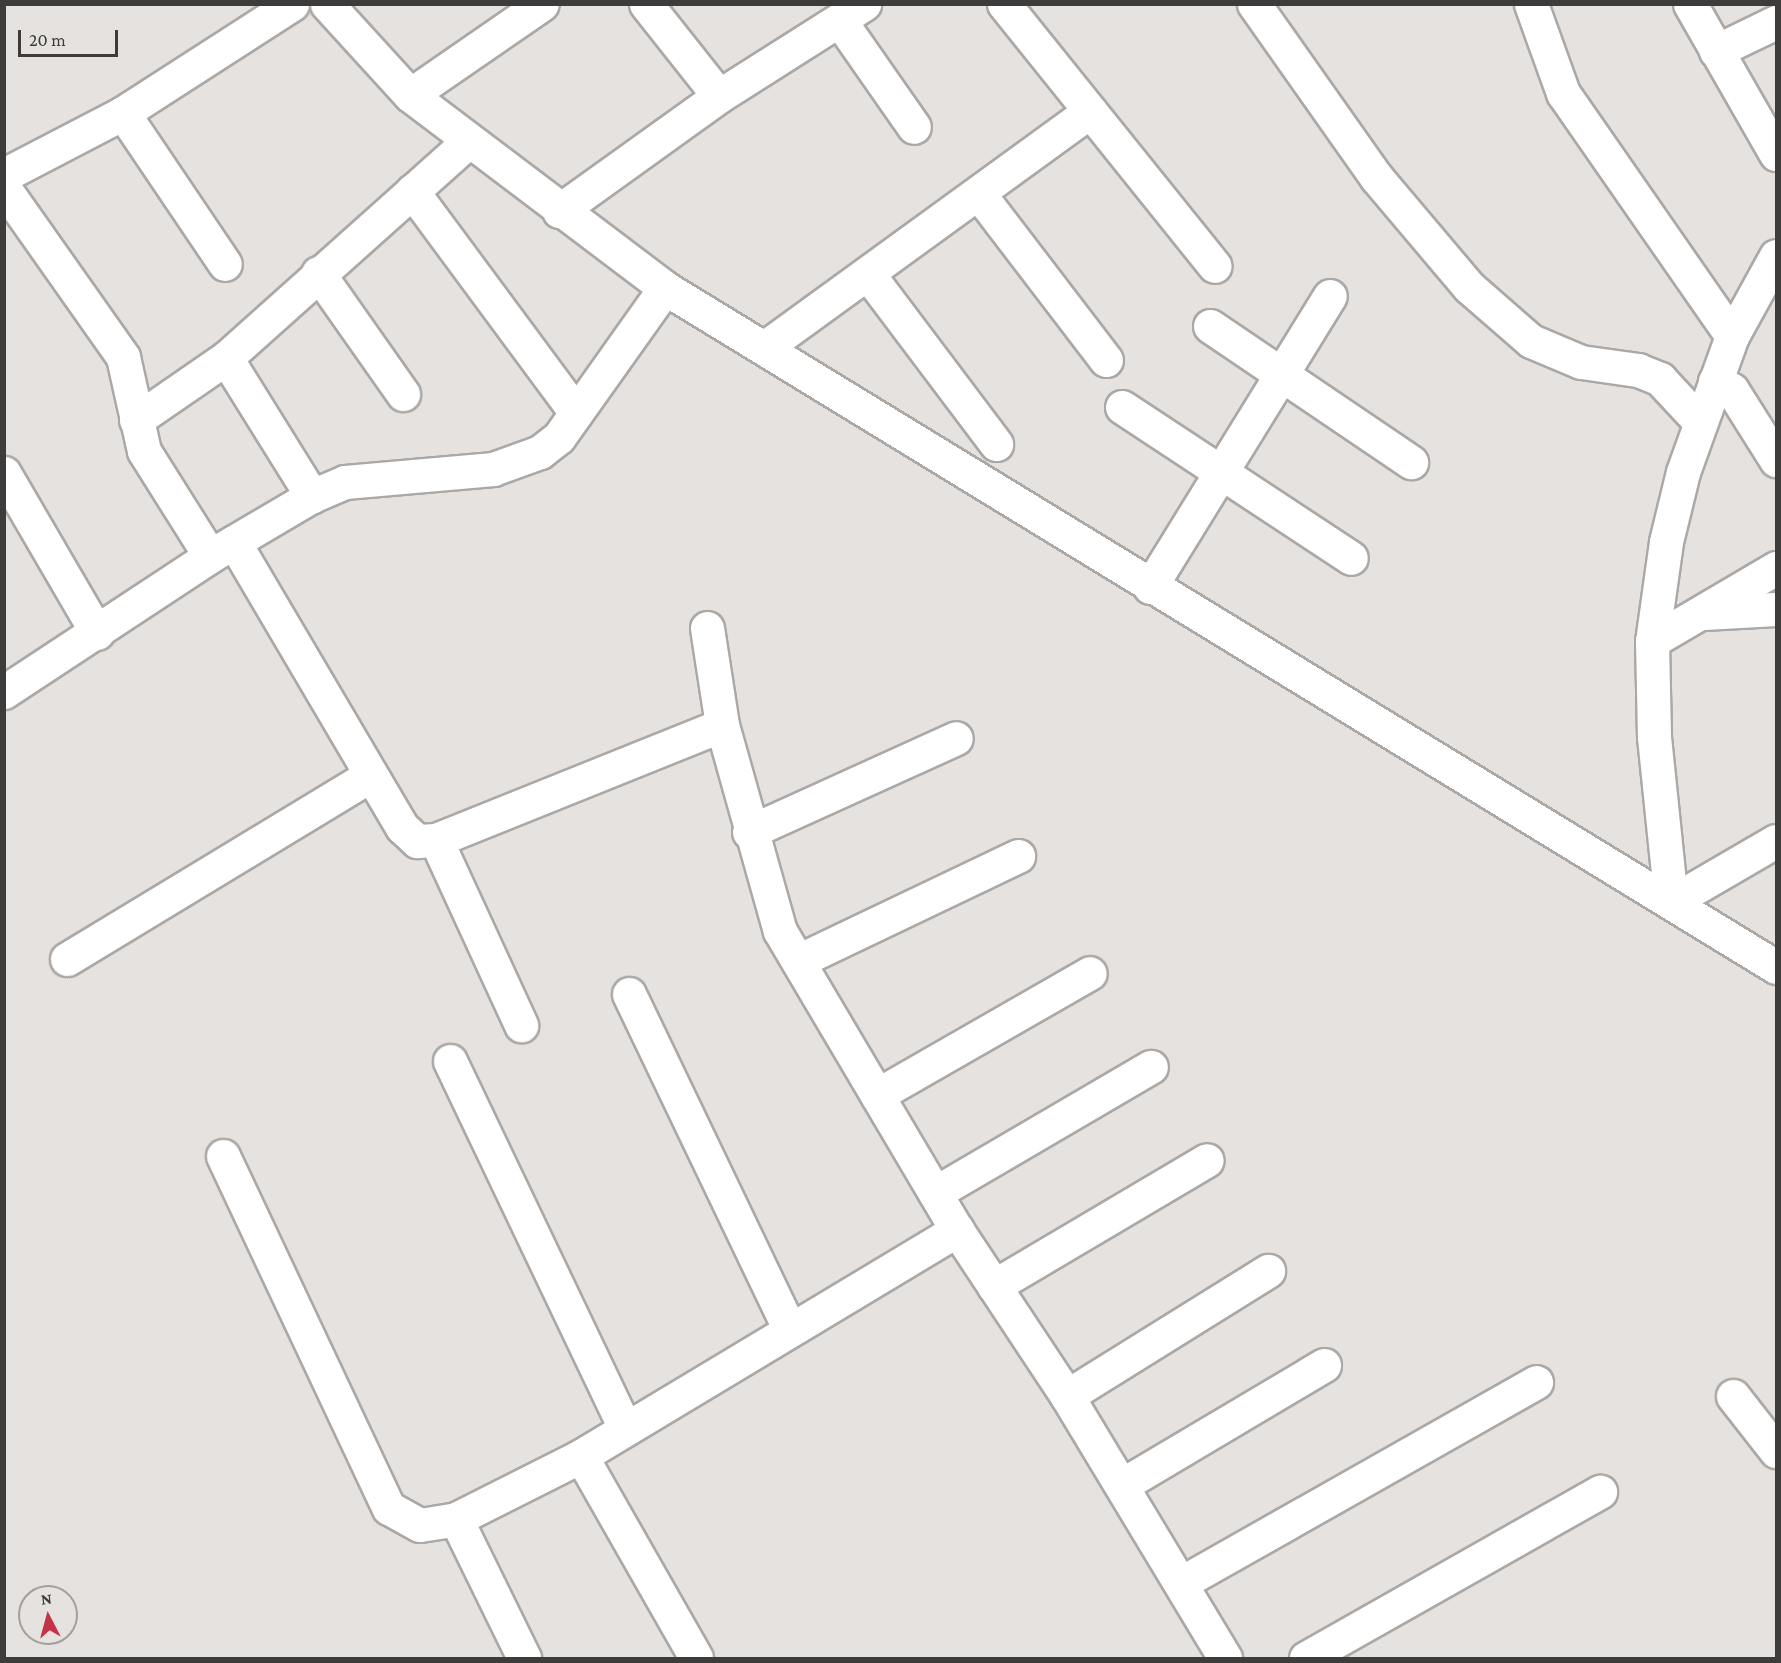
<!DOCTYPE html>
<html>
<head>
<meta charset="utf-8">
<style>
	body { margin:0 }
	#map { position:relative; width:1781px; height:1663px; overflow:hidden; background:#e5e2df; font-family:"Crimson Pro",serif }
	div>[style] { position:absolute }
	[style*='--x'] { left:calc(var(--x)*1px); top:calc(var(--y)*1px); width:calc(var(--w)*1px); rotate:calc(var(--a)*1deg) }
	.roads { filter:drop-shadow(2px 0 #aba8a6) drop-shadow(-2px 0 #aba8a6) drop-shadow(0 2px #aba8a6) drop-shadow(0 -2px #aba8a6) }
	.minor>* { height:33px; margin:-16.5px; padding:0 16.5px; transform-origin:16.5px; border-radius:16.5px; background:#fff }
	span { translate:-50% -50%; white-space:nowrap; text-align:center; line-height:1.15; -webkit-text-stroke:6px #e5e2df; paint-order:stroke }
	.frame { position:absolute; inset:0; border:6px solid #3d3c3b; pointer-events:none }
	.north { position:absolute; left:18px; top:1585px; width:60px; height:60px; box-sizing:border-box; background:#e5e2df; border:2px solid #a2a09d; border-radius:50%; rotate:354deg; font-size:16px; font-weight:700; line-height:24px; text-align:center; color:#3d3c3b }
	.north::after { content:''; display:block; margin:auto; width:21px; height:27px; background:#c43448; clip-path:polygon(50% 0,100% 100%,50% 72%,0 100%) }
	.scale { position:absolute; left:18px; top:30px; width:100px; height:27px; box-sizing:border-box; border:3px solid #3d3c3b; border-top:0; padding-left:8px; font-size:18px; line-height:21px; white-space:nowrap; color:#3d3c3b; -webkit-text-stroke:4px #e5e2df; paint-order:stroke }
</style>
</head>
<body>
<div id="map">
	<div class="roads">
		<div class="minor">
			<i style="--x:327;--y:4;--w:123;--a:47.6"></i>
			<i style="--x:410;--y:95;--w:320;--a:37.1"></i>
			<i style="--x:665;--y:288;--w:1302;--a:31.43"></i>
			<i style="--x:646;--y:4;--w:117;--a:51.6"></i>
			<i style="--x:1004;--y:4;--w:336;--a:51.2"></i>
			<i style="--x:1254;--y:4;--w:212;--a:54.8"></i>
			<i style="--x:1376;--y:177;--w:144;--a:49.8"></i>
			<i style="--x:1469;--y:287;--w:82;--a:41.1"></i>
			<i style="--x:1531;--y:341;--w:54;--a:22.8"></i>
			<i style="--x:1581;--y:362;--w:58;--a:8"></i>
			<i style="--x:1638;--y:370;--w:24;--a:22"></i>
			<i style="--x:1660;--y:379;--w:59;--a:47.1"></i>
			<i style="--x:1531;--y:4;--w:95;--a:70.2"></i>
			<i style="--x:1563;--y:93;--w:296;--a:55.2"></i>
			<i style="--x:1690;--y:4;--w:173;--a:60.2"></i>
			<i style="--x:840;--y:21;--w:129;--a:55.1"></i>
			<i style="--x:1716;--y:51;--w:67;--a:-25.8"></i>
			<i style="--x:410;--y:95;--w:160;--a:-34.6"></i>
			<i style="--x:123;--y:113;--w:182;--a:56"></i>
			<i style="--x:4;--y:175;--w:134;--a:-27.5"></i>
			<i style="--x:123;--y:113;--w:201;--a:-32.8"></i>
			<i style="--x:4;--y:188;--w:207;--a:54.8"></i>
			<i style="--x:123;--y:357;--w:96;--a:77.4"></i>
			<i style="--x:144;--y:451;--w:124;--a:57.8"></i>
			<i style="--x:412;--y:191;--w:276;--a:53.5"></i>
			<i style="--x:979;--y:194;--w:209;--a:52.6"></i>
			<i style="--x:559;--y:211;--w:197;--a:-35.7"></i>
			<i style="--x:719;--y:96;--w:172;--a:-32.4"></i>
			<i style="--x:1776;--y:256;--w:91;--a:118.8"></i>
			<i style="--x:1732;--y:336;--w:145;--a:109.8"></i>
			<i style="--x:1683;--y:472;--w:72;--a:103.7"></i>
			<i style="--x:1666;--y:542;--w:100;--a:98"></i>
			<i style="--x:1652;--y:641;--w:96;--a:88.8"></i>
			<i style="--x:1654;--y:737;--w:166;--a:84.1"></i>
			<i style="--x:1671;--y:902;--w:121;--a:-30.2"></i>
			<i style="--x:318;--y:273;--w:148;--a:54.9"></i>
			<i style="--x:868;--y:274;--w:213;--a:53"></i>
			<i style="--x:1210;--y:326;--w:243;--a:34.1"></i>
			<i style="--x:764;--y:348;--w:403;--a:-36"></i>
			<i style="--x:226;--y:358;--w:163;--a:58.1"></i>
			<i style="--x:1715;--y:381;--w:19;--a:28"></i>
			<i style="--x:1732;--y:390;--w:83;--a:57.8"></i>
			<i style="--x:1122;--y:407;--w:274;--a:33.4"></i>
			<i style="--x:136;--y:420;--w:109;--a:-34.6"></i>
			<i style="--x:226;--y:358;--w:324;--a:-41.8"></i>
			<i style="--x:4;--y:473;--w:185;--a:59.8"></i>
			<i style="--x:234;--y:542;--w:331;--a:59.5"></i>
			<i style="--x:402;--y:827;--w:21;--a:43"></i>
			<i style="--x:417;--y:841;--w:19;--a:-3"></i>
			<i style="--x:436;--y:840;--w:308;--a:-21.9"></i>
			<i style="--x:1150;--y:587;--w:342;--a:-58.3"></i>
			<i style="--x:1704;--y:613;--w:72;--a:-3.2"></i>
			<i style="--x:707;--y:628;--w:98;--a:81.2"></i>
			<i style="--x:722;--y:725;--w:214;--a:74.3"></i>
			<i style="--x:780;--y:931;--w:347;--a:59.4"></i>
			<i style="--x:957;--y:1230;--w:199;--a:56.5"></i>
			<i style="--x:1067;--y:1396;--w:306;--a:58.9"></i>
			<i style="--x:1652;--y:641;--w:144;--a:-30.5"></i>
			<i style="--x:4;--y:692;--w:247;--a:-33.4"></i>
			<i style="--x:210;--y:556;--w:118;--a:-30.5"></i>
			<i style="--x:312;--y:496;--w:36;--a:-23"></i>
			<i style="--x:345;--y:482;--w:149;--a:-5"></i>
			<i style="--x:493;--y:469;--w:50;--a:-19.9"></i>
			<i style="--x:540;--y:452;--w:24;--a:-38"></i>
			<i style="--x:559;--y:437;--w:183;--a:-54.6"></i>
			<i style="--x:749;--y:832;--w:227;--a:-24.4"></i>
			<i style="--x:436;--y:840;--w:204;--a:65.3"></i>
			<i style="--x:67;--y:959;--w:355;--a:-31.2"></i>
			<i style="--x:798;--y:961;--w:244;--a:-25.5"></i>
			<i style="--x:629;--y:994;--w:370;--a:64.4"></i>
			<i style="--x:450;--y:1061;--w:404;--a:64.5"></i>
			<i style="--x:877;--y:1095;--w:245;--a:-29.8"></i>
			<i style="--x:223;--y:1156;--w:389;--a:64.8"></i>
			<i style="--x:389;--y:1508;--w:35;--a:29"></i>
			<i style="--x:420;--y:1525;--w:36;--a:-9"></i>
			<i style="--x:456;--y:1519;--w:140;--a:-26.7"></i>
			<i style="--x:581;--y:1456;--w:439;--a:-31"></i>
			<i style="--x:935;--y:1193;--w:250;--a:-30.3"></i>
			<i style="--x:994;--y:1286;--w:247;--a:-30.6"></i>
			<i style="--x:1067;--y:1396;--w:237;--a:-31.9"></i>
			<i style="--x:1733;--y:1396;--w:70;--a:52"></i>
			<i style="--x:581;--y:1456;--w:232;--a:60.3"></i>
			<i style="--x:1122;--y:1485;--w:235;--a:-30.7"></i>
			<i style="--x:456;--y:1519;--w:155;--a:63.9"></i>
			<i style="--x:1181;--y:1583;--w:408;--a:-29.5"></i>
			<i style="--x:1306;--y:1658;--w:338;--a:-29.5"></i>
		</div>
	</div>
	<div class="frame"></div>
	<div class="north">N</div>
	<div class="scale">20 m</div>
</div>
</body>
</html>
